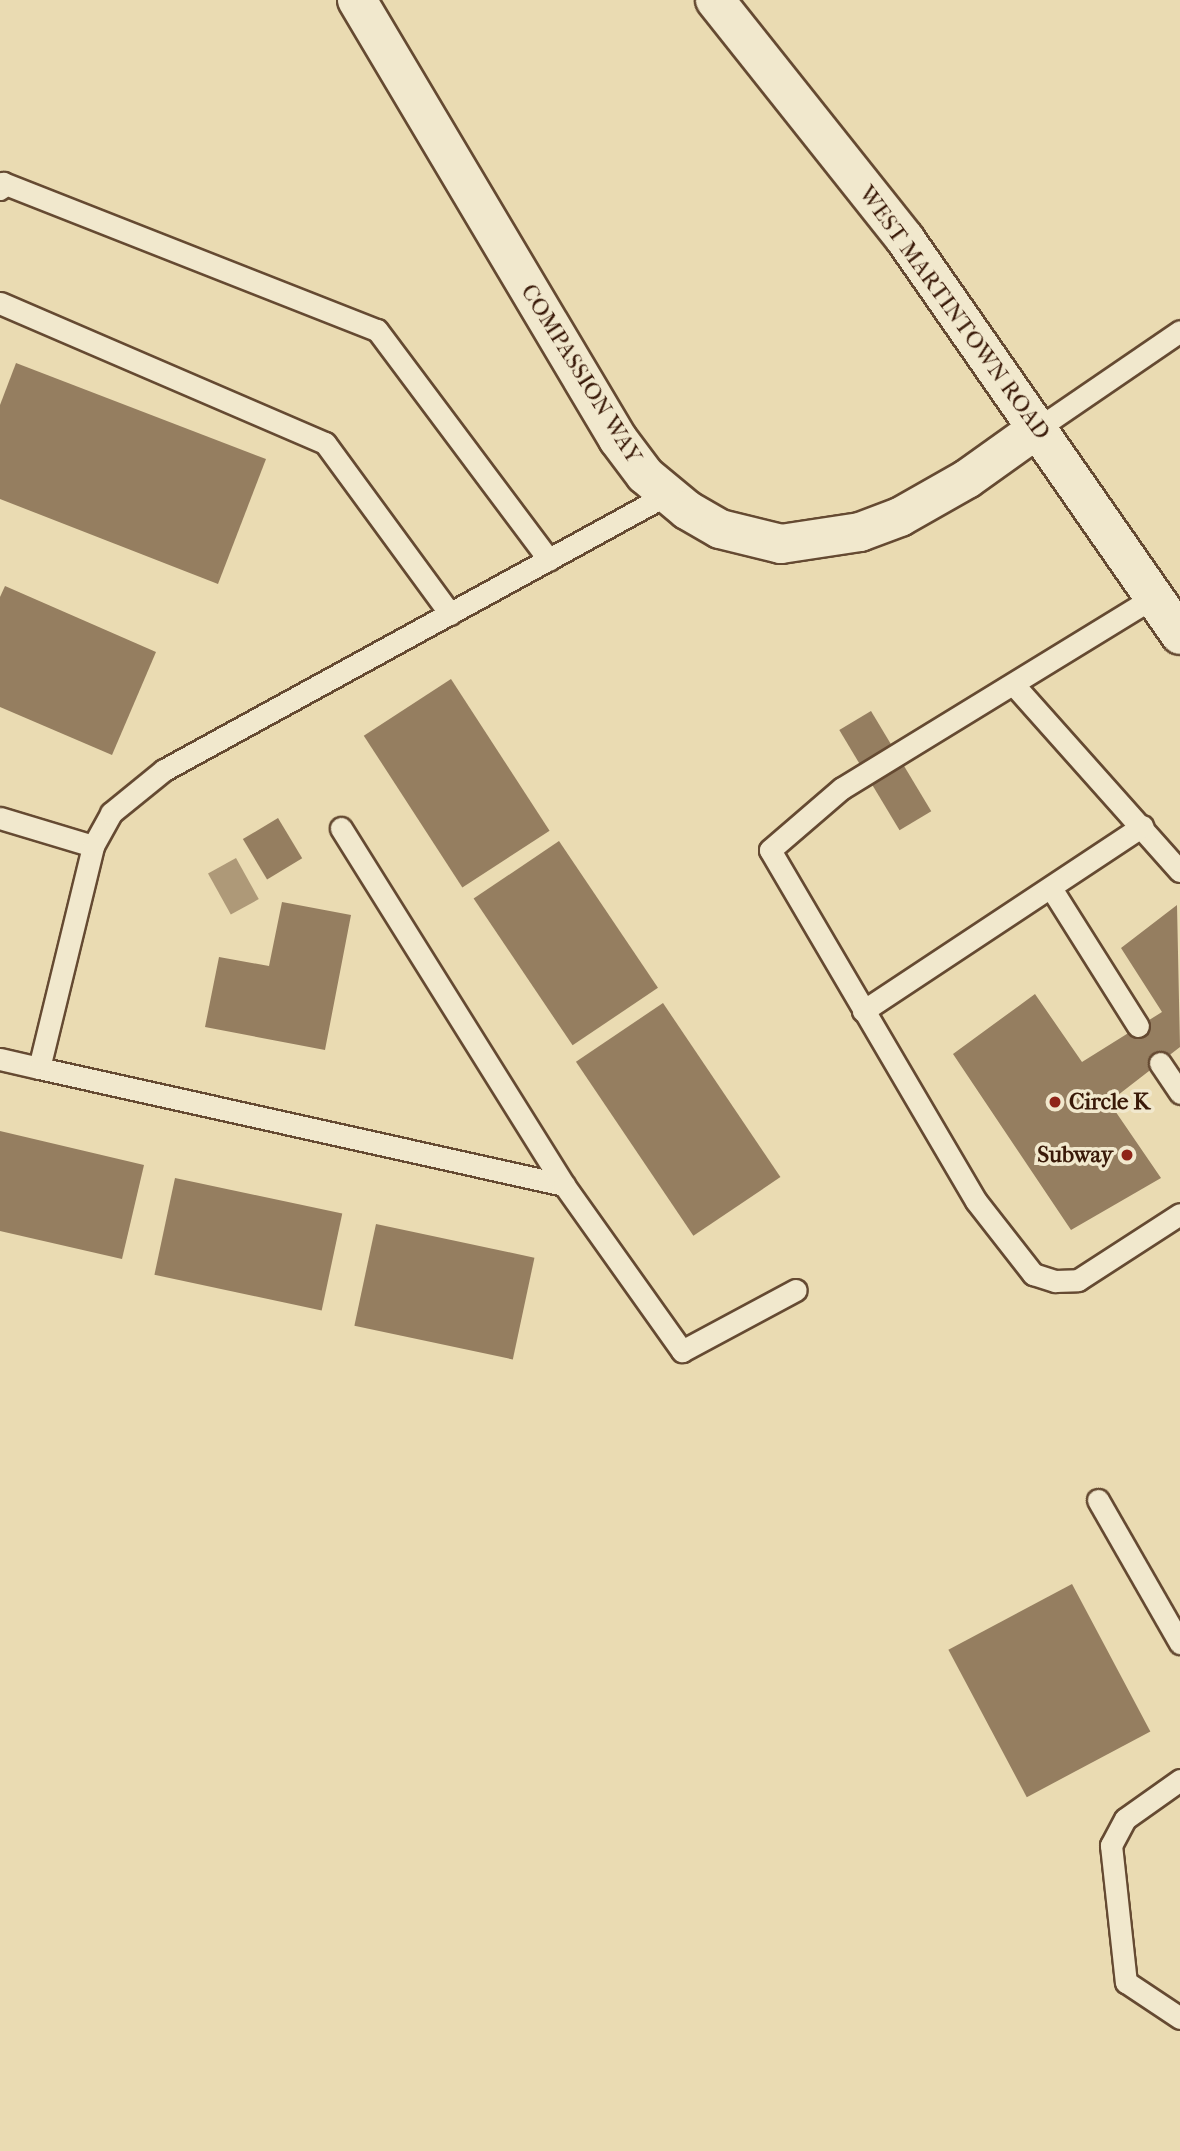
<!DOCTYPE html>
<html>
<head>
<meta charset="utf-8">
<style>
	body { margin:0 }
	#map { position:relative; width:1180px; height:2151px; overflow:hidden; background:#eadbb2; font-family:"IM FELL French Canon",serif }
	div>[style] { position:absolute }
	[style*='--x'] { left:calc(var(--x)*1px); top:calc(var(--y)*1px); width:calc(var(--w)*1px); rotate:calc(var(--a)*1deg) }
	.water>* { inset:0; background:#ae9978; transform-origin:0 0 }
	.building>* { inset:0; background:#957e60; transform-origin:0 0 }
	.roads { filter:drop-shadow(2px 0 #654a32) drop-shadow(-2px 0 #654a32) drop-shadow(0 2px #654a32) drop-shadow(0 -2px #654a32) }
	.lane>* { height:21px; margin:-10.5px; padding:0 10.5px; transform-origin:10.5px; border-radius:10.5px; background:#f1e8cd }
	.street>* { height:38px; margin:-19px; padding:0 19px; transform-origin:19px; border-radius:19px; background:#f1e8cd }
	.secondary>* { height:38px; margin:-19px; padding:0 19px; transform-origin:19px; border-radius:19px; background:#f1e8cd }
	.dots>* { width:19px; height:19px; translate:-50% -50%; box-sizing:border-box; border:4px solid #f1e8cd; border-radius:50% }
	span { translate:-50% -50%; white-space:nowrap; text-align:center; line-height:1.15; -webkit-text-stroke:7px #f1e8cd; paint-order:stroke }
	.street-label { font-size:23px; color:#391908 }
	.poi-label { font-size:23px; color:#391908; font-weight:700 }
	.left { translate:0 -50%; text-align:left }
	.right { translate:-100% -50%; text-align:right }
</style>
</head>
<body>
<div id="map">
	<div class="water">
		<i style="left:236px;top:858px;width:47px;height:32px;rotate:61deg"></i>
	</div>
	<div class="building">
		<i style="clip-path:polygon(16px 363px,266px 459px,218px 584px,0 499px,0 405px)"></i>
		<i style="clip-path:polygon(5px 586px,156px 652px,112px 755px,0 707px,0 597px)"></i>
		<i style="left:451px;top:679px;width:181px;height:104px;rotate:57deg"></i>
		<i style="left:871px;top:711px;width:117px;height:37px;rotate:59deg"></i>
		<i style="left:278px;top:818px;width:47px;height:41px;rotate:59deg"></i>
		<i style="left:559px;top:841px;width:177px;height:103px;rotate:56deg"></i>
		<i style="clip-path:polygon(282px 902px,351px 915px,325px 1050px,205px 1027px,219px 957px,269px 966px)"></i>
		<i style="clip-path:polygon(1177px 905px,1180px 1047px,1109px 1102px,1161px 1178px,1071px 1230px,953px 1054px,1035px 994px,1082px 1062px,1162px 1012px,1121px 948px)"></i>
		<i style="left:663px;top:1003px;width:210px;height:105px;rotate:56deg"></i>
		<i style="clip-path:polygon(0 1131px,144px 1165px,122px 1259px,0 1231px)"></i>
		<i style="left:175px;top:1178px;width:171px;height:99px;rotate:12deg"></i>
		<i style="left:376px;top:1224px;width:162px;height:104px;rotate:12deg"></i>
		<i style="left:1072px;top:1584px;width:167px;height:140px;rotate:62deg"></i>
	</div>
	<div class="roads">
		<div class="lane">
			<i style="--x:0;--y:189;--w:7;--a:-63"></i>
			<i style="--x:3;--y:183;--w:402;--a:21.5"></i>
			<i style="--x:377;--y:330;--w:287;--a:53.2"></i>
			<i style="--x:0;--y:303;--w:354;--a:23.3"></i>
			<i style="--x:325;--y:443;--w:212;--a:53.8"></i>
			<i style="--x:1037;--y:429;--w:173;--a:-34.4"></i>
			<i style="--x:1154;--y:597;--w:366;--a:148.5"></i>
			<i style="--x:842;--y:788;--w:95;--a:139.3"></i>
			<i style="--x:770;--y:850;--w:407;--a:59.6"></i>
			<i style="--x:976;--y:1201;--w:93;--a:52"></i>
			<i style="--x:1033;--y:1274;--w:23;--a:18"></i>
			<i style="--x:1055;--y:1281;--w:23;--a:-2"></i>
			<i style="--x:1078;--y:1280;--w:121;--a:-32.9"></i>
			<i style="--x:1014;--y:685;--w:249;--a:48.3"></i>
			<i style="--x:0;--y:818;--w:97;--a:16.8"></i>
			<i style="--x:1051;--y:888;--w:163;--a:57.8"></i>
			<i style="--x:863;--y:1011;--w:335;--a:-33.5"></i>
			<i style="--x:0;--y:1059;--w:40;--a:13"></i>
			<i style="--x:39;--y:1068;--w:228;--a:-76.3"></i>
			<i style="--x:93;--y:846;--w:38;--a:-61"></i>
			<i style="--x:111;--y:813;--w:68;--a:-39.1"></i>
			<i style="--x:164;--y:770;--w:572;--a:-28.71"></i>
			<i style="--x:1160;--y:1063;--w:36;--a:56"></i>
			<i style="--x:39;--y:1068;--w:538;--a:12.56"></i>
			<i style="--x:564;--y:1185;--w:421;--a:-122"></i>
			<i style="--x:564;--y:1185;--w:204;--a:54.6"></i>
			<i style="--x:682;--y:1351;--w:129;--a:-28.2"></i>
			<i style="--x:1098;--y:1500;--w:165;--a:60.2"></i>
			<i style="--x:1180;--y:1780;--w:67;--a:144.7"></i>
			<i style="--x:1125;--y:1819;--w:30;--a:118"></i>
			<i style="--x:1111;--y:1845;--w:138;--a:83.8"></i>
			<i style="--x:1126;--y:1982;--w:65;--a:33.7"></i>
		</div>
		<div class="street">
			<i style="--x:357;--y:0;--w:511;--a:59.27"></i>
			<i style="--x:618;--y:439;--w:45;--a:53.1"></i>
			<i style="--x:645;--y:475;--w:55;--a:39.8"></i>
			<i style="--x:687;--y:510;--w:38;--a:30"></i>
			<i style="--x:720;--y:529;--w:63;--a:13.8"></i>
			<i style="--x:781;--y:544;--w:80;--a:-8.6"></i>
			<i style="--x:860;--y:532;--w:43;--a:-20.6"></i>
			<i style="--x:900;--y:517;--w:77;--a:-29.6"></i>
			<i style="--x:967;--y:479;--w:86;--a:-35.5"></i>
		</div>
		<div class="secondary">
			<i style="--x:715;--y:0;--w:305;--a:51.5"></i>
			<i style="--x:905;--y:239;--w:482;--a:55.2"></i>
		</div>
	</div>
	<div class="dots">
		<i style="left:1055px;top:1102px;background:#8f2418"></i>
		<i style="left:1127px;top:1155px;background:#8f2418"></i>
	</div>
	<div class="street-label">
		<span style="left:954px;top:313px;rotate:54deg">WEST MARTINTOWN ROAD</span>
		<span style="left:581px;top:374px;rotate:58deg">COMPASSION WAY</span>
	</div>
	<div class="poi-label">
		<span class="left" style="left:1069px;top:1102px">Circle K</span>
		<span class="right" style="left:1113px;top:1155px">Subway</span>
	</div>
</div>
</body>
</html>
